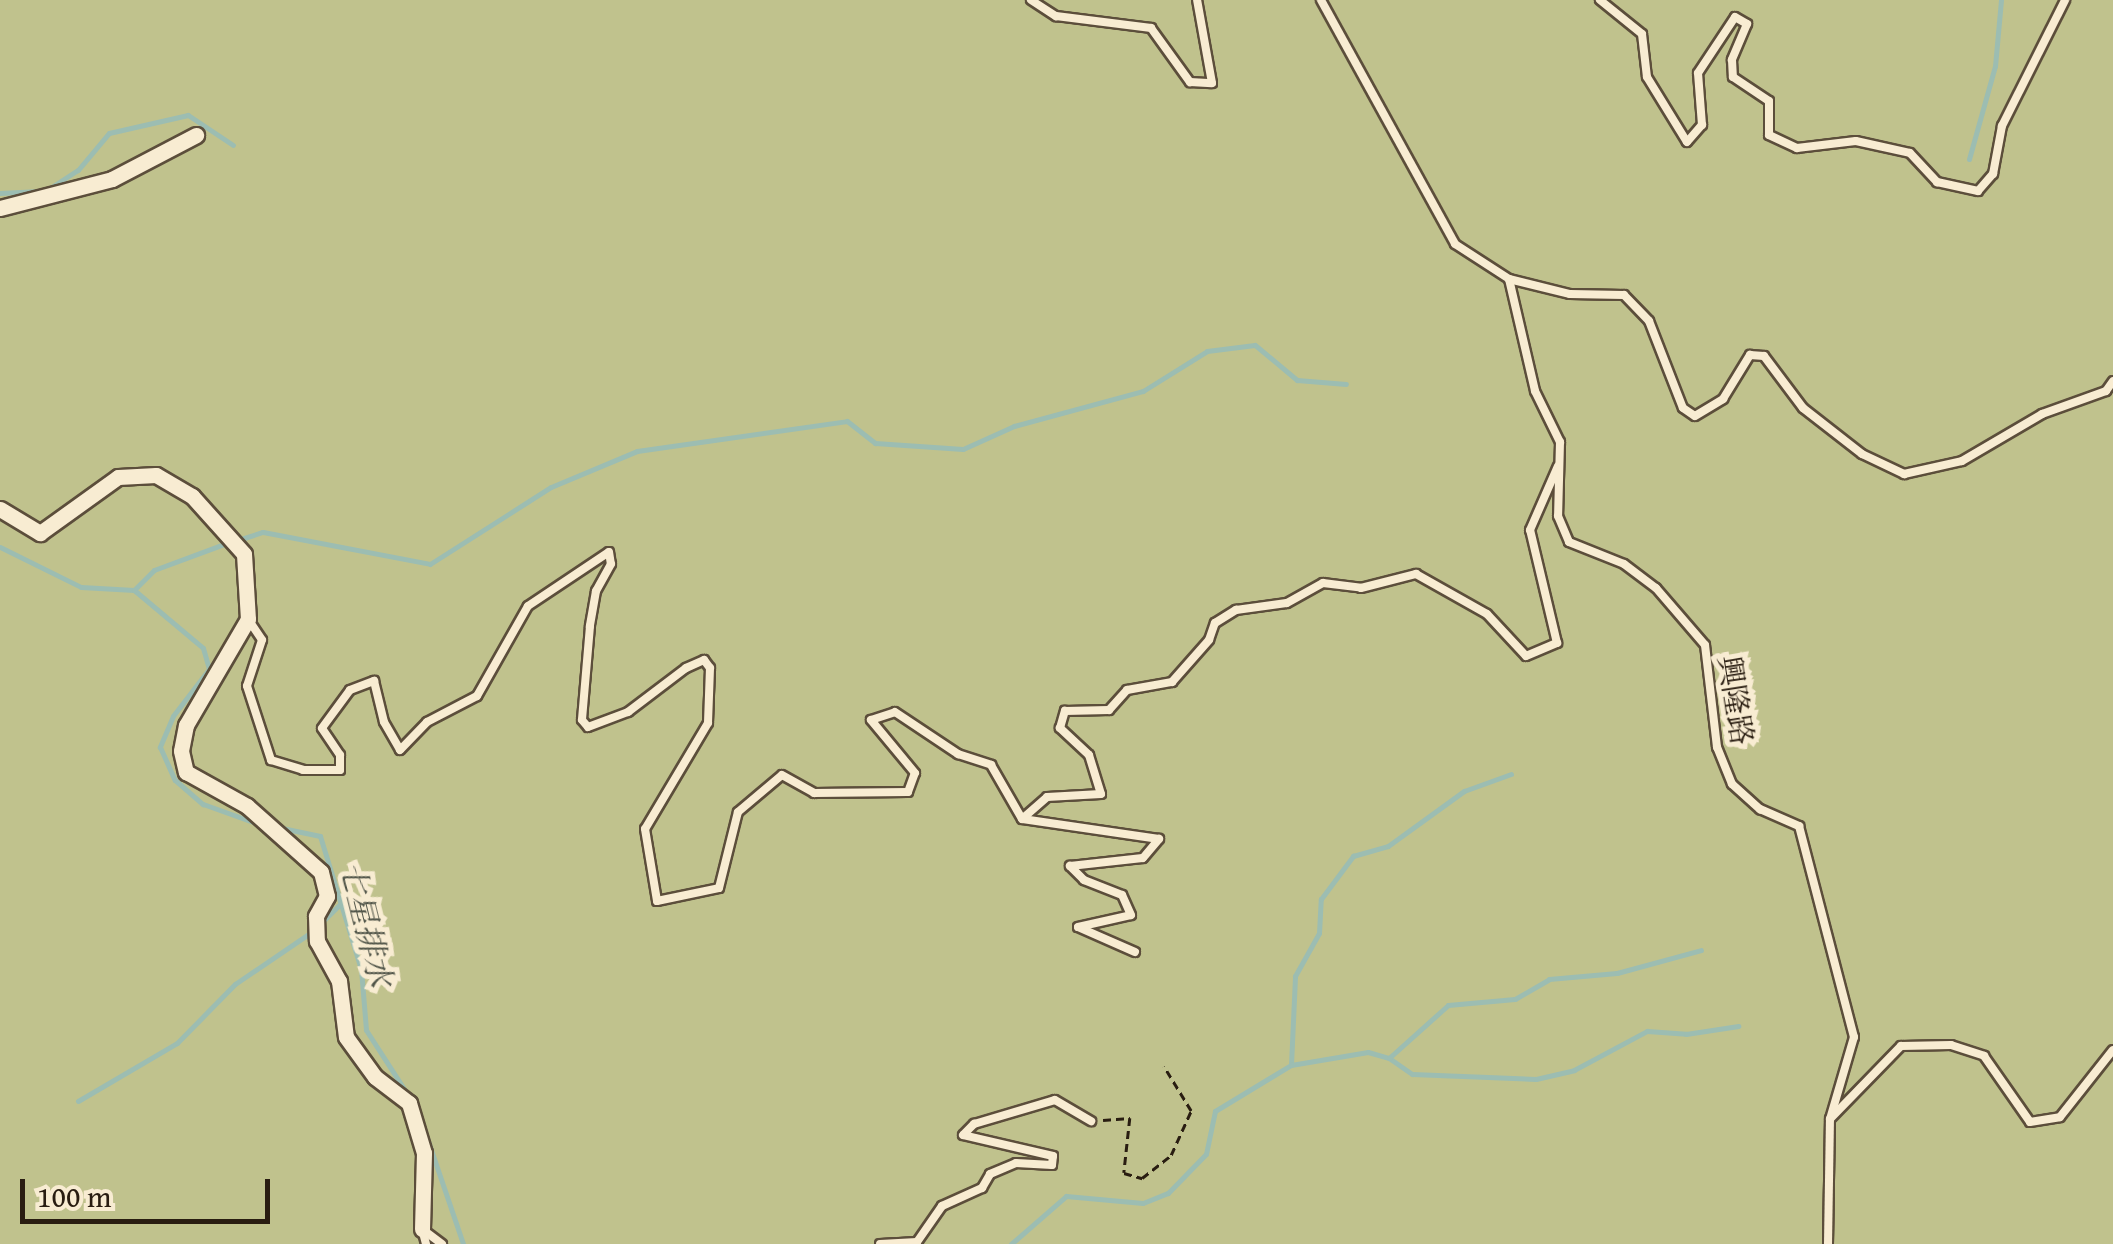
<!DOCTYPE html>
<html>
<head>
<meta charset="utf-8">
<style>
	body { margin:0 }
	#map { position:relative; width:2113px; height:1244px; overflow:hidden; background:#f5e1ba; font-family:"Gentium Book Plus","Noto Serif TC",serif }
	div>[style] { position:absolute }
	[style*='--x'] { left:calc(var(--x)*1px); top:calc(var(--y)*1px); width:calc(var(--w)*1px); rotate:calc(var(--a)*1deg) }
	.green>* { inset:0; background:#c0c28d; transform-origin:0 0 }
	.stream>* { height:5px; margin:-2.5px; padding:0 2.5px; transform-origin:2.5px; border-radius:2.5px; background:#9cbdb2 }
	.path>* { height:2.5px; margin-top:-1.25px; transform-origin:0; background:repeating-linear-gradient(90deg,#291d11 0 8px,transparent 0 13px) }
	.roads { filter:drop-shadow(2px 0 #5c4e3b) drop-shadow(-2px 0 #5c4e3b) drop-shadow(0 2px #5c4e3b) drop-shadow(0 -2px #5c4e3b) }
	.service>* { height:8px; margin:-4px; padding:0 4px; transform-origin:4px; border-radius:4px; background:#f8ecd2 }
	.minor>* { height:15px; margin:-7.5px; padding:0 7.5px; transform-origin:7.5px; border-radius:7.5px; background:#f8ecd2 }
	span { translate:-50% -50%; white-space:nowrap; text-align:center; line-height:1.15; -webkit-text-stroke:10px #f8ecd2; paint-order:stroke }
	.street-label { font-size:30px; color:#291d11 }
	.water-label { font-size:32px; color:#515549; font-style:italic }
	.scale { position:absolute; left:20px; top:1179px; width:250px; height:45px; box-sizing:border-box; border:5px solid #291d11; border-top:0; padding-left:12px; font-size:30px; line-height:35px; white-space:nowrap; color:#291d11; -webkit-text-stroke:8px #f8ecd2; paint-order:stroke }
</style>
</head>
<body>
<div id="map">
	<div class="green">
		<i style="left:0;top:0;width:2113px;height:1244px"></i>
	</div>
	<div class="stream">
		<i style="--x:1969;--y:159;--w:97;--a:-74.4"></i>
		<i style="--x:1995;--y:66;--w:66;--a:-84.8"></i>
		<i style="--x:50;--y:188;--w:33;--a:-33"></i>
		<i style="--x:78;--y:170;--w:48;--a:-50"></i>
		<i style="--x:109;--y:133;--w:81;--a:-12.8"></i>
		<i style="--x:188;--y:115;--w:54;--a:33.7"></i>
		<i style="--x:0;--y:193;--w:40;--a:-2.9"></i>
		<i style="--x:238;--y:540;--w:26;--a:-18"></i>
		<i style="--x:263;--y:532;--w:170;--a:10.8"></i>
		<i style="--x:430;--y:564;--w:143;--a:-32.5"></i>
		<i style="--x:551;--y:487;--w:93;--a:-22.7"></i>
		<i style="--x:637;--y:451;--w:212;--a:-8.1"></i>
		<i style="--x:847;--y:421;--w:36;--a:38"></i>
		<i style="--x:875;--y:443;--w:88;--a:3.9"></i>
		<i style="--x:963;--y:449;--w:56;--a:-24.3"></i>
		<i style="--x:1014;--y:426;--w:134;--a:-15.2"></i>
		<i style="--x:1143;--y:391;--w:75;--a:-32"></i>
		<i style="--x:1207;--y:351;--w:48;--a:-7.1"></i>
		<i style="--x:1255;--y:345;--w:55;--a:39.8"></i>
		<i style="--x:1297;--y:380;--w:49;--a:4.7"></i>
		<i style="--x:0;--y:547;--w:90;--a:26.3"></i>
		<i style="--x:81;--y:587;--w:53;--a:3.2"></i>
		<i style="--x:134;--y:590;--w:90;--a:40"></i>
		<i style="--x:203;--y:648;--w:22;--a:74"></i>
		<i style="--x:209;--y:669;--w:59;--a:127.5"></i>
		<i style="--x:173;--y:716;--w:34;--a:113"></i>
		<i style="--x:160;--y:747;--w:36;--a:66"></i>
		<i style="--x:175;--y:780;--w:37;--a:41"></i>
		<i style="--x:203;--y:804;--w:56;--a:19.7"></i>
		<i style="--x:134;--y:590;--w:28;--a:-45"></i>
		<i style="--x:154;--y:570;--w:78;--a:-20.3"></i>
		<i style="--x:277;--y:827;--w:44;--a:11.8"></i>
		<i style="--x:320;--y:836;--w:139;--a:72.9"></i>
		<i style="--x:361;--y:969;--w:61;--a:85.3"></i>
		<i style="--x:366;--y:1030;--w:74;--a:57.2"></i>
		<i style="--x:321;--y:923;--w:27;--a:-45"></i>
		<i style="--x:1389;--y:1058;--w:28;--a:35"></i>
		<i style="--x:1412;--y:1074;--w:124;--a:2.3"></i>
		<i style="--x:1536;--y:1079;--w:39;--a:-13"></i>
		<i style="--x:1574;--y:1070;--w:83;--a:-28.1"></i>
		<i style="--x:1647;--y:1031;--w:39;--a:4"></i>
		<i style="--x:1686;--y:1034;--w:53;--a:-8.7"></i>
		<i style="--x:1291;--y:1065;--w:89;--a:-87.4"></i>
		<i style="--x:1295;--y:976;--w:49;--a:-60.8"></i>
		<i style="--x:1319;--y:933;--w:34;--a:-87"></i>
		<i style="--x:1321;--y:899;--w:54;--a:-53.3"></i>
		<i style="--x:1353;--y:856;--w:36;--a:-16"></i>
		<i style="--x:1388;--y:846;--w:94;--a:-35.9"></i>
		<i style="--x:1464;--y:791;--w:50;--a:-19.9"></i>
		<i style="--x:78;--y:1101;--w:115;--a:-30.4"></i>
		<i style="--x:177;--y:1043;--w:83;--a:-45.5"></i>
		<i style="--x:235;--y:984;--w:94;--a:-34.2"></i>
		<i style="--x:427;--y:1138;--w:112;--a:71.2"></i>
		<i style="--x:1011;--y:1244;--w:73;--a:-41.1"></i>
		<i style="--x:1066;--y:1196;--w:77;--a:5.2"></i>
		<i style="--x:1143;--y:1203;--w:27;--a:-22"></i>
		<i style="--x:1168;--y:1193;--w:54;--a:-45.7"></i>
		<i style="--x:1206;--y:1154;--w:44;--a:-78.2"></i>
		<i style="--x:1215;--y:1111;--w:89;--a:-31.2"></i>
		<i style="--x:1291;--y:1065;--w:78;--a:-9.6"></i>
		<i style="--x:1368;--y:1052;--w:22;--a:16"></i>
		<i style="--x:1389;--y:1058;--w:79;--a:-41.9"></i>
		<i style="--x:1448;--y:1005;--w:67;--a:-5.1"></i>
		<i style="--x:1515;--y:999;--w:39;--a:-30"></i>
		<i style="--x:1549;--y:979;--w:68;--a:-5"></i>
		<i style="--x:1617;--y:973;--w:87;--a:-15.3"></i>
	</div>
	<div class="path">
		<i style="--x:1103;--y:1120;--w:27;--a:-4"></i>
		<i style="--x:1130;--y:1118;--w:55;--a:96.2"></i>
		<i style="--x:1124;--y:1173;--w:19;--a:16"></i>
		<i style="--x:1142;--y:1178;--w:37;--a:-38"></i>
		<i style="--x:1171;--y:1155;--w:48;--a:-65.6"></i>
		<i style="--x:1191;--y:1111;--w:52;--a:-121.5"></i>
	</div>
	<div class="roads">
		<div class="service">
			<i style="--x:1031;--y:0;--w:30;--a:33"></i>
			<i style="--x:1056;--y:16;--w:96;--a:7.2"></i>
			<i style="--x:1151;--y:28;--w:67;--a:54.2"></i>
			<i style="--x:1190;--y:82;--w:22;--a:3"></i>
			<i style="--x:1212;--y:83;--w:84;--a:-100.2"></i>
			<i style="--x:1321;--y:0;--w:278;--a:61.2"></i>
			<i style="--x:1455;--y:244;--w:64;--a:32.9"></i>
			<i style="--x:1509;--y:279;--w:115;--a:76.9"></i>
			<i style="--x:1535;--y:391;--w:57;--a:63.9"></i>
			<i style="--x:1560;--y:442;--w:74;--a:91.5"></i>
			<i style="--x:1558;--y:516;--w:28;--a:67"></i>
			<i style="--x:1569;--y:542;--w:59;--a:21.8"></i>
			<i style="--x:1624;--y:564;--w:40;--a:37"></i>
			<i style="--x:1656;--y:588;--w:75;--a:49.3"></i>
			<i style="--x:1705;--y:645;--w:103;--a:83.3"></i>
			<i style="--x:1717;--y:747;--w:40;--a:68"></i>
			<i style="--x:1732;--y:784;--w:38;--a:42"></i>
			<i style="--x:1760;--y:809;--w:43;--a:23.6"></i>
			<i style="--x:1799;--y:826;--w:218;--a:75.4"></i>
			<i style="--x:1854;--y:1037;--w:85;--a:106.3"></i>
			<i style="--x:1830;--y:1119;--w:102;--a:-45.8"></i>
			<i style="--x:1901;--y:1046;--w:50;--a:-1.1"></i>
			<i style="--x:1951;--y:1045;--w:35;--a:18"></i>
			<i style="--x:1984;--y:1056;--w:80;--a:55.1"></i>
			<i style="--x:2030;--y:1122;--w:30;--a:-9"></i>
			<i style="--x:2060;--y:1117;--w:85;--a:-51.7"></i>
			<i style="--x:1600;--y:0;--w:54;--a:39"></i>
			<i style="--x:1642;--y:34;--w:43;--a:83.4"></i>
			<i style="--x:1647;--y:77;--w:76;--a:58.4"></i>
			<i style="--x:1687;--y:142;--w:23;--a:-49"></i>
			<i style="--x:1702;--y:125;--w:52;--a:-94.4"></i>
			<i style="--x:1698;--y:73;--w:67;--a:-56.5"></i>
			<i style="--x:1735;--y:17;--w:14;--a:30"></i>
			<i style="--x:1747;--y:24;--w:39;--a:113"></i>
			<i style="--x:1732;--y:60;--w:17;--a:87"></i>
			<i style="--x:1733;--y:77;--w:43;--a:33.7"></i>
			<i style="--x:1769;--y:101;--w:34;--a:90"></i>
			<i style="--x:1769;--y:135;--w:31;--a:25"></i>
			<i style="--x:1797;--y:148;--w:59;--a:-6.8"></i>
			<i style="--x:1856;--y:141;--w:55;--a:12.5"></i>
			<i style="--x:1910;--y:153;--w:40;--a:47"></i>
			<i style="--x:1937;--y:182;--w:42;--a:12.4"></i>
			<i style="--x:1978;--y:191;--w:23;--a:-49"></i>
			<i style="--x:1993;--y:174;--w:49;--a:-79.4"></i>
			<i style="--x:2002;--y:126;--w:141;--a:-63.4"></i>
			<i style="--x:1509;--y:279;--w:63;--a:13.8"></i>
			<i style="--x:1570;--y:294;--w:54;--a:1.1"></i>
			<i style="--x:1624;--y:295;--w:36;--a:46"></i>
			<i style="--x:1649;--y:321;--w:93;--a:68.7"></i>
			<i style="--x:1683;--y:408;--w:14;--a:34"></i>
			<i style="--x:1695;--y:416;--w:33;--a:-31"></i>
			<i style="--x:1723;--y:399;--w:52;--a:-58.5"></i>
			<i style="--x:1750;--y:355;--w:14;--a:4"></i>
			<i style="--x:1764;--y:356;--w:65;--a:53.1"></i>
			<i style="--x:1803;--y:408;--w:75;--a:37.9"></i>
			<i style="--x:1862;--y:454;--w:47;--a:25.5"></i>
			<i style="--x:1904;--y:474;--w:59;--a:-12.6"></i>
			<i style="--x:1962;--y:461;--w:93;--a:-30.4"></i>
			<i style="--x:2042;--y:414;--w:68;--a:-19.8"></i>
			<i style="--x:2106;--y:391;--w:12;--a:-55"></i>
			<i style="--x:248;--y:619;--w:25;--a:56"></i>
			<i style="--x:262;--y:640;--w:48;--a:108.1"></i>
			<i style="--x:247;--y:686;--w:78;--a:72"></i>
			<i style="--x:271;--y:760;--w:34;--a:17"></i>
			<i style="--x:303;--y:770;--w:37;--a:0"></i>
			<i style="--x:340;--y:770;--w:15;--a:-90"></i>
			<i style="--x:340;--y:755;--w:32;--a:-124"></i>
			<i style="--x:322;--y:728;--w:47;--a:-53.6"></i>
			<i style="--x:350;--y:690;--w:26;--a:-21"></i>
			<i style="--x:374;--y:681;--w:42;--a:76.3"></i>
			<i style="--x:384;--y:722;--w:32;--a:60"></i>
			<i style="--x:400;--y:750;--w:39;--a:-46"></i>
			<i style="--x:427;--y:722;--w:56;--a:-27.5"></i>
			<i style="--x:477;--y:696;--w:103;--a:-60.5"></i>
			<i style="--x:528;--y:606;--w:97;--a:-33.7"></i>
			<i style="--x:609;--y:552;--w:12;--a:81"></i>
			<i style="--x:611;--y:564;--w:31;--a:119"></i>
			<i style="--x:596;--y:591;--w:36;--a:100"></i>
			<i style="--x:590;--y:626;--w:94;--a:94.9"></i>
			<i style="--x:582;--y:720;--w:9;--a:49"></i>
			<i style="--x:588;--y:727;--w:43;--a:-20.6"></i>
			<i style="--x:628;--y:712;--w:73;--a:-37.2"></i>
			<i style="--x:686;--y:668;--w:20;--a:-24"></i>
			<i style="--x:704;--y:660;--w:10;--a:53"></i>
			<i style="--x:710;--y:668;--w:55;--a:92.1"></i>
			<i style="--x:708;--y:723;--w:123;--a:120.7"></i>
			<i style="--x:645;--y:829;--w:73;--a:80.5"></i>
			<i style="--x:657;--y:901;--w:63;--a:-11.8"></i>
			<i style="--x:719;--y:888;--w:78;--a:-76"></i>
			<i style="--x:738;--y:812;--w:57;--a:-40.1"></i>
			<i style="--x:782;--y:775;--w:37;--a:29"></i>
			<i style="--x:814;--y:793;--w:94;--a:-0.6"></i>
			<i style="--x:908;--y:792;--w:20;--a:-70"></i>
			<i style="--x:915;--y:773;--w:69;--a:-129.7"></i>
			<i style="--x:871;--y:720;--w:25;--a:-18"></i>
			<i style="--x:895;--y:712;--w:76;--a:33.7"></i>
			<i style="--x:958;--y:754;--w:35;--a:18"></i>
			<i style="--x:991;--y:765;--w:62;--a:60.1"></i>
			<i style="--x:1135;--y:952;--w:62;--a:-156.3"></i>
			<i style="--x:1078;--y:927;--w:54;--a:-12.8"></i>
			<i style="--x:1131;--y:915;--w:22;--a:-114"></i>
			<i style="--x:1122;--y:895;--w:41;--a:-158.5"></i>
			<i style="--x:1084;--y:880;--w:20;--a:-135"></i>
			<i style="--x:1070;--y:866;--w:73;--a:-6.3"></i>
			<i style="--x:1143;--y:858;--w:25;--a:-50"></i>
			<i style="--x:1159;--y:839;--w:138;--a:-171.7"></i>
			<i style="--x:1022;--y:819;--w:33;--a:-41"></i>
			<i style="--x:1047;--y:797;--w:54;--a:-3.2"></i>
			<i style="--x:1101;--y:794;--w:41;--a:-107.1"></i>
			<i style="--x:1089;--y:755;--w:40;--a:-137"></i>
			<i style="--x:1060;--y:728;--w:18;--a:-74"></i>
			<i style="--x:1065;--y:711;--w:44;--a:-1.3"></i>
			<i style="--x:1109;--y:710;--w:27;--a:-48"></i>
			<i style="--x:1127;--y:690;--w:46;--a:-10.1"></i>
			<i style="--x:1172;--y:682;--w:56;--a:-48.6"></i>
			<i style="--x:1209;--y:640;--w:18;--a:-71"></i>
			<i style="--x:1215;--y:623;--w:25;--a:-32"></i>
			<i style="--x:1236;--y:610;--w:51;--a:-7.8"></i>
			<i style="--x:1287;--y:603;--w:41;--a:-29.1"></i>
			<i style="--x:1323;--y:583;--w:38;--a:7"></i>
			<i style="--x:1361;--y:588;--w:57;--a:-14.3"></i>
			<i style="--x:1416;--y:574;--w:81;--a:29.4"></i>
			<i style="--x:1487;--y:614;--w:57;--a:47.1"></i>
			<i style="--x:1526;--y:656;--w:34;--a:-23"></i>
			<i style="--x:1557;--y:643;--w:116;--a:-103.4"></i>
			<i style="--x:1530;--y:530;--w:70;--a:-66.4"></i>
			<i style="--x:422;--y:1229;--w:25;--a:37"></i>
			<i style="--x:422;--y:1229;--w:16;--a:75"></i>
			<i style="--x:880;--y:1244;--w:37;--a:-3"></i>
			<i style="--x:917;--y:1242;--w:44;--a:-55.2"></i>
			<i style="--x:942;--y:1206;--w:44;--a:-24.2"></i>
			<i style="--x:982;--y:1188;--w:16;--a:-60"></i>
			<i style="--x:990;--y:1174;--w:28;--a:-23"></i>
			<i style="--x:1016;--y:1163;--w:36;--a:3"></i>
			<i style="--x:1052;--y:1165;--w:9;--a:-84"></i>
			<i style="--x:1053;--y:1156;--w:92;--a:-166.9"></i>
			<i style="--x:963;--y:1135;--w:16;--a:-45"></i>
			<i style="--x:974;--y:1124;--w:84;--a:-16.5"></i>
			<i style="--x:1055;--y:1100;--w:42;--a:30.3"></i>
			<i style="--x:1828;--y:1244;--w:125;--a:-89.1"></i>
		</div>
		<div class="minor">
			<i style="--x:0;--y:208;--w:116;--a:-14.5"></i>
			<i style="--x:112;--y:179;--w:95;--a:-27.6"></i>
			<i style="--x:0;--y:509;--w:47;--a:31"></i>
			<i style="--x:40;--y:533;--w:96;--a:-35.7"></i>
			<i style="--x:118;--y:477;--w:38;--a:-3"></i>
			<i style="--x:156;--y:475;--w:42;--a:30.3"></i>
			<i style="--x:192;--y:496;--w:78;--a:48.1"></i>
			<i style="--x:244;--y:554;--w:65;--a:86.5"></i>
			<i style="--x:248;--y:619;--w:123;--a:120.3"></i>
			<i style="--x:186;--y:725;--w:26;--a:101"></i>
			<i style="--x:181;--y:751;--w:22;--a:77"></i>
			<i style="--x:186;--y:772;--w:70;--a:29.1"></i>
			<i style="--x:247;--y:806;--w:99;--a:41.7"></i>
			<i style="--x:321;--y:872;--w:25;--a:76"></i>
			<i style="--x:327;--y:896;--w:23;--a:119"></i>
			<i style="--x:316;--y:916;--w:25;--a:88"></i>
			<i style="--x:317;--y:941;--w:46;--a:61.2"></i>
			<i style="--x:339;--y:981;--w:56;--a:82.9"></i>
			<i style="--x:346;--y:1037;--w:49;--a:54.1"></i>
			<i style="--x:375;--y:1077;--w:43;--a:37.4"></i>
			<i style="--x:409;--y:1103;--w:52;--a:73.3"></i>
			<i style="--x:424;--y:1153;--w:76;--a:91.5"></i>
		</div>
	</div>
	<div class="street-label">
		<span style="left:1736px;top:700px;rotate:81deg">興隆路</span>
	</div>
	<div class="water-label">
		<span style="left:366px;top:924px;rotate:76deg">七星排水</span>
	</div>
	<div class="scale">100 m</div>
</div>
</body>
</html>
